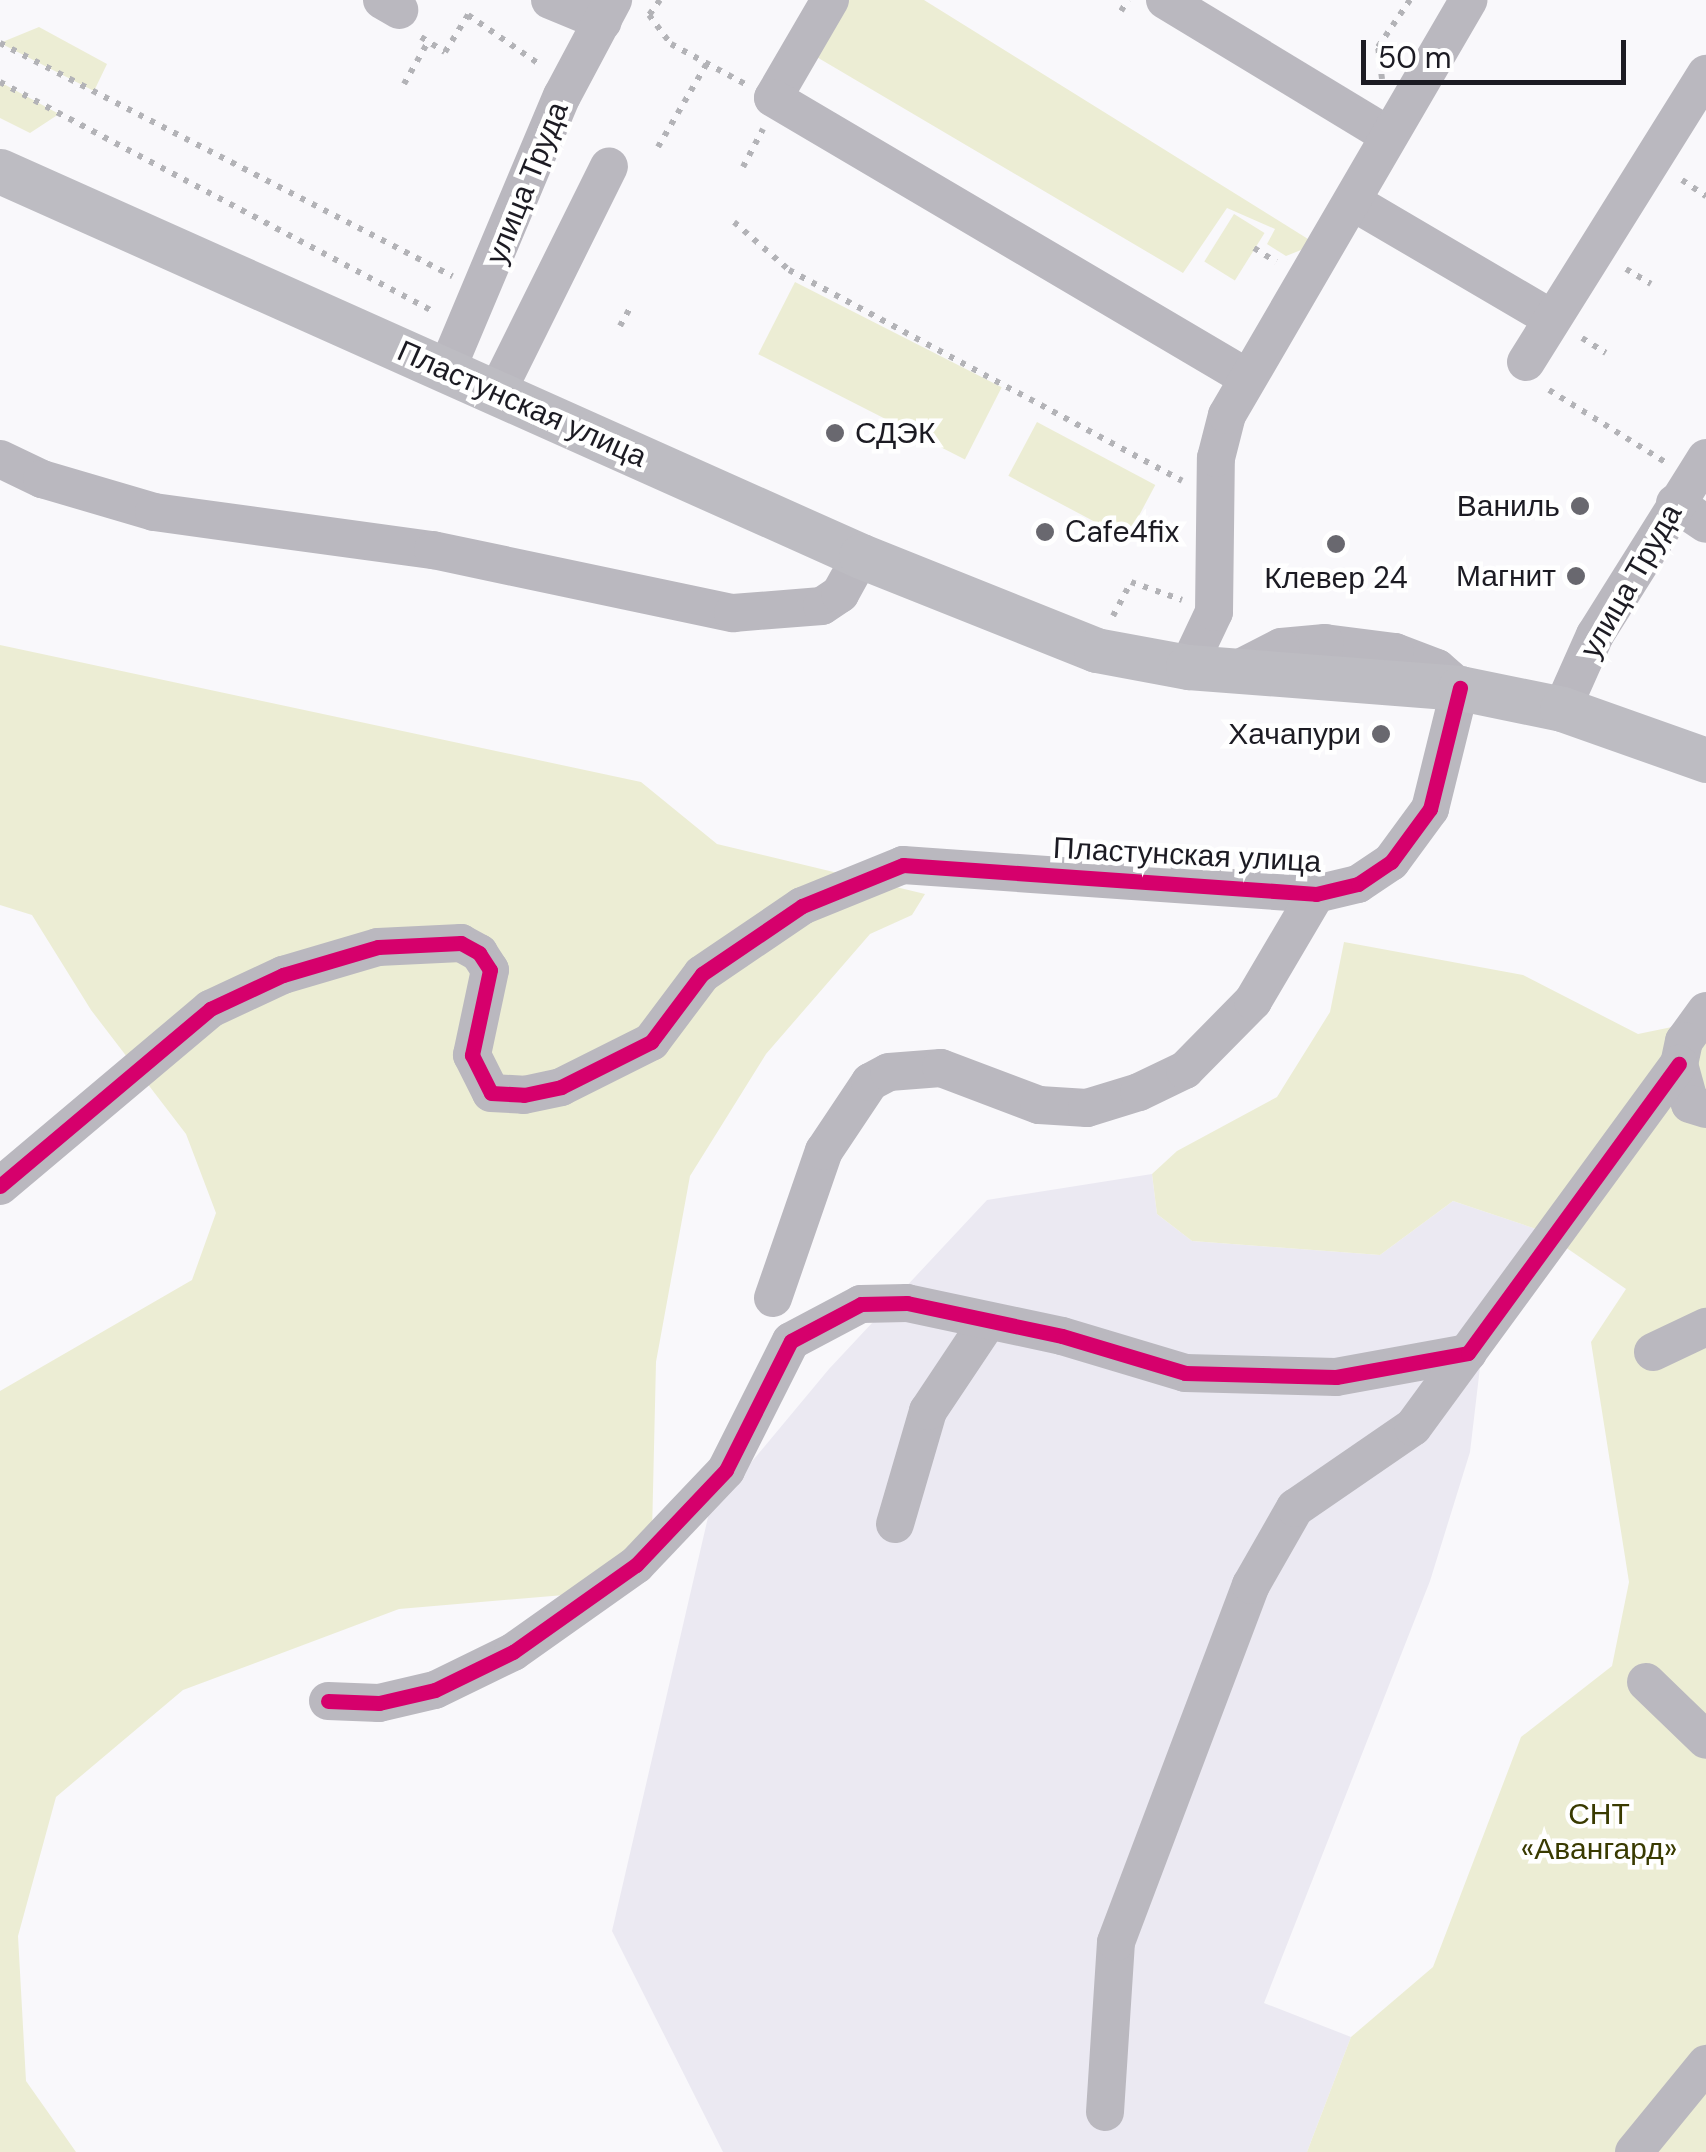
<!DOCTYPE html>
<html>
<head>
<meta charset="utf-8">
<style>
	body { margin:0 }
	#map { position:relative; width:1706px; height:2152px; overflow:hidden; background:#f9f8fb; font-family:"DM Sans",sans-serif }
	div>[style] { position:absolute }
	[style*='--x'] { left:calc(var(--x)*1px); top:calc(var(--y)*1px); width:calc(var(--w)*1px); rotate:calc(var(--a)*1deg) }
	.built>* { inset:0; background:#ebe9f2 }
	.green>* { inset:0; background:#ecedd4; transform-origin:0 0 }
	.path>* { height:6px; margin-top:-3px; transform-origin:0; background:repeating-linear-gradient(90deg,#b3b3b7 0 5px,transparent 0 13px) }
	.minor>* { height:38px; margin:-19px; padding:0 19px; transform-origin:19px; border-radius:19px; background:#bab8bf }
	.major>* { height:45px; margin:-22.5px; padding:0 22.5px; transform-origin:22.5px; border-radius:22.5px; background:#bdbcc2 }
	.cycleway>* { height:15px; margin:-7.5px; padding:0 7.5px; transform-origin:7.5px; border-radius:7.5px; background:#d6006c }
	.dots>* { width:28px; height:28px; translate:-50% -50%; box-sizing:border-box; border:5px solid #fff; border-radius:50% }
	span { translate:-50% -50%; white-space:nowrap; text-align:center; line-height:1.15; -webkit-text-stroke:9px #fff; paint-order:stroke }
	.street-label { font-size:30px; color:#1c1b23 }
	.poi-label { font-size:30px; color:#1c1b23 }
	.left { translate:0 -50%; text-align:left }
	.right { translate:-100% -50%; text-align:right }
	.park-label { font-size:30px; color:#393a00 }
	.scale { position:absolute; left:1361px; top:40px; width:265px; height:45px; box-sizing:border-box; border:5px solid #1c1b23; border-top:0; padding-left:12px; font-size:30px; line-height:35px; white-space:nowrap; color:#1c1b23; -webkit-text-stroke:8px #fff; paint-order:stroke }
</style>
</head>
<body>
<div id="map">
	<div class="built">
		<i style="clip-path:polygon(1152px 1174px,1157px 1214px,1192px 1241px,1380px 1255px,1453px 1201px,1542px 1231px,1487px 1308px,1470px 1452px,1430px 1581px,1264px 2003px,1351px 2037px,1307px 2152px,723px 2152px,612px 1931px,709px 1513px,829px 1369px,987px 1200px)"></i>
	</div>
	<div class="green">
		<i style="clip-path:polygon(845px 0,924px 0,1316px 244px,1286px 256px,1267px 244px,1275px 229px,1227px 208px,1183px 273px,815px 56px)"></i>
		<i style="clip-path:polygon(39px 27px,107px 64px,94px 91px,0 43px)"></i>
		<i style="clip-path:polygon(0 82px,59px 114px,30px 133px,0 118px)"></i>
		<i style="left:1234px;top:214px;width:36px;height:56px;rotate:32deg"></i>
		<i style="left:795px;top:282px;width:232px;height:81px;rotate:27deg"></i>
		<i style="left:1037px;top:422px;width:134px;height:61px;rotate:28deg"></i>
		<i style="clip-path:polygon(0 645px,641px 782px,717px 844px,925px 894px,912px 915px,870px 934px,766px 1054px,690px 1176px,656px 1362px,652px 1534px,576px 1594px,399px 1609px,183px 1690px,56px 1797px,18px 1936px,26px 2081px,76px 2152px,0 2152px,0 1391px,192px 1280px,216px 1213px,186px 1134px,91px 1010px,32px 915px,0 905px)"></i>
		<i style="clip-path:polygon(1344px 942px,1523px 975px,1638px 1034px,1706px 1020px,1706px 2152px,1307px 2152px,1351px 2037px,1433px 1967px,1521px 1737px,1612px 1666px,1629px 1582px,1591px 1342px,1626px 1289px,1542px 1231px,1453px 1201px,1380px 1255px,1192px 1241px,1157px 1214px,1152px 1174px,1177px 1151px,1277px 1097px,1330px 1012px)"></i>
	</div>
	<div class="path">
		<i style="--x:660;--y:0;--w:19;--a:126"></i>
		<i style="--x:649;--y:15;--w:36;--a:53"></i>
		<i style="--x:671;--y:44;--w:84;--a:28.4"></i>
		<i style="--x:1121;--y:11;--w:13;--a:-58"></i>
		<i style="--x:421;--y:37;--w:28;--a:32"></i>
		<i style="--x:445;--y:52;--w:44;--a:-58.1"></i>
		<i style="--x:468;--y:15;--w:90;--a:34.6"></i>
		<i style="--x:0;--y:43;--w:509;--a:27.27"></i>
		<i style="--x:1382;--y:79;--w:32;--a:-97"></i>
		<i style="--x:1378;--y:47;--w:57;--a:-55.8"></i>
		<i style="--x:0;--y:82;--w:489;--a:27.9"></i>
		<i style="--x:404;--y:84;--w:48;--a:-60.3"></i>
		<i style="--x:658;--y:147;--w:97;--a:-59.7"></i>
		<i style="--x:743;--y:167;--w:43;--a:-62.2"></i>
		<i style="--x:1682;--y:180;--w:29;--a:34"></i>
		<i style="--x:734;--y:222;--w:73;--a:41.1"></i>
		<i style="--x:789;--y:270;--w:446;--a:28.2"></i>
		<i style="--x:1254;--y:248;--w:26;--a:32"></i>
		<i style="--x:1626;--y:269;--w:29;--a:31"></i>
		<i style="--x:620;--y:326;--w:21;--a:-61"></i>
		<i style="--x:1582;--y:338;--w:28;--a:32"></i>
		<i style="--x:1549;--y:390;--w:137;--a:31.8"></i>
		<i style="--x:1113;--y:616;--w:38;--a:-62"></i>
		<i style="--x:1131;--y:582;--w:54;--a:19.4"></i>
	</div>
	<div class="minor">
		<i style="--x:382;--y:0;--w:20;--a:30"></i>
		<i style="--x:550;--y:0;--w:57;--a:22.5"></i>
		<i style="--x:830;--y:0;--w:113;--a:120.2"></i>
		<i style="--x:773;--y:98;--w:551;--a:30.52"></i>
		<i style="--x:1165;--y:0;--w:261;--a:31.2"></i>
		<i style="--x:1353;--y:202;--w:229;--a:30.4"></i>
		<i style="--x:1526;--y:362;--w:340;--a:-58"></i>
		<i style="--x:447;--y:369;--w:296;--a:-67.2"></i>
		<i style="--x:562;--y:96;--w:109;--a:-62"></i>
		<i style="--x:496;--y:394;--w:254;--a:-63.6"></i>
		<i style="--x:0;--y:459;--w:47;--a:25.5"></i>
		<i style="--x:42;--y:479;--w:117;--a:16.4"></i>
		<i style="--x:154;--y:512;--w:282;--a:7.8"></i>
		<i style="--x:433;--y:550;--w:307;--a:11.9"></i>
		<i style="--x:733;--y:613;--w:89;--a:-4.5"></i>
		<i style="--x:822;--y:606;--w:22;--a:-34"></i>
		<i style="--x:840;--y:594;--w:43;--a:-61.1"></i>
		<i style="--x:1675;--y:503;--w:37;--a:34"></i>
		<i style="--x:1188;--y:667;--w:61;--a:-64.7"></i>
		<i style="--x:1214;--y:612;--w:154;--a:-89.3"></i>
		<i style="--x:1216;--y:458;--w:44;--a:-75.7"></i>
		<i style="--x:1227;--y:415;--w:480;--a:-59.8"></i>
		<i style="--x:1562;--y:709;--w:81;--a:-66"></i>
		<i style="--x:1595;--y:635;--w:209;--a:-57.9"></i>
		<i style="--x:1706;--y:1011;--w:37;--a:126"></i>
		<i style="--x:1684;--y:1041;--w:24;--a:102"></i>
		<i style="--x:1679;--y:1064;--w:41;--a:74.6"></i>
		<i style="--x:1690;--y:1104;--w:17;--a:17"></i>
		<i style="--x:0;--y:1186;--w:275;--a:-40.1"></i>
		<i style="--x:210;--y:1009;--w:81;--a:-25"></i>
		<i style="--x:283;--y:975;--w:99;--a:-16.4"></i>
		<i style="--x:378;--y:947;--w:83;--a:-2.8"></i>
		<i style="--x:461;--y:943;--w:21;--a:29"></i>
		<i style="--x:479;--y:953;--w:20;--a:57"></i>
		<i style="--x:490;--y:970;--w:87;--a:102"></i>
		<i style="--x:472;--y:1055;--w:42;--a:63.4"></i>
		<i style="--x:491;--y:1093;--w:33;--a:3"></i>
		<i style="--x:524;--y:1095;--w:38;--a:-12"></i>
		<i style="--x:561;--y:1087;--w:101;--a:-26.6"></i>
		<i style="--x:651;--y:1042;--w:85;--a:-53.1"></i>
		<i style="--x:702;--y:974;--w:121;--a:-34.2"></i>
		<i style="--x:802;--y:906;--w:109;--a:-22.1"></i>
		<i style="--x:903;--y:865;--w:414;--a:4"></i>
		<i style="--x:1316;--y:894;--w:43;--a:-13.4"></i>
		<i style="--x:1358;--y:884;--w:40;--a:-34"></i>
		<i style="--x:1391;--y:862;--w:66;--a:-53.7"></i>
		<i style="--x:1430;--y:809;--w:125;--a:-76.1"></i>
		<i style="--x:1460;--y:688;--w:30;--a:-139"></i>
		<i style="--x:1437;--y:668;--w:45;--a:-159.1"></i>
		<i style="--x:1395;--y:652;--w:71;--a:-172.7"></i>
		<i style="--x:1325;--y:643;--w:44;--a:174.8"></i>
		<i style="--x:1281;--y:647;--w:48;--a:152.9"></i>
		<i style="--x:773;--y:1298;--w:156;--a:-70.9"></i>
		<i style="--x:824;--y:1151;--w:83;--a:-56.3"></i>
		<i style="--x:870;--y:1082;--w:21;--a:-28"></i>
		<i style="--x:889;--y:1072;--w:52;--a:-4.4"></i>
		<i style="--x:941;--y:1068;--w:105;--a:20.7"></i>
		<i style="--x:1039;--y:1105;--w:48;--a:3.6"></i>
		<i style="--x:1087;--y:1108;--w:54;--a:-17.1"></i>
		<i style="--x:1139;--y:1092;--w:51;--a:-25.6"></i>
		<i style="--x:1185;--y:1070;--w:97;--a:-45.4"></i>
		<i style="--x:1253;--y:1001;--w:124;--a:-59.5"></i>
		<i style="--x:1653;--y:1352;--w:59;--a:-25.3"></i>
		<i style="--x:895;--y:1524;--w:118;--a:-73.7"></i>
		<i style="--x:928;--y:1411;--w:108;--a:-56.3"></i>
		<i style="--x:1646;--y:1682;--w:83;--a:44"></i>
		<i style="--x:328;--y:1701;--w:51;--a:2.2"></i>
		<i style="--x:379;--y:1703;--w:57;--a:-13.1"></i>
		<i style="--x:435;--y:1690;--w:87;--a:-26"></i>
		<i style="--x:513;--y:1652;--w:151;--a:-35.3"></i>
		<i style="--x:636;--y:1565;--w:131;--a:-46.5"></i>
		<i style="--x:726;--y:1470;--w:144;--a:-63.3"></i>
		<i style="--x:791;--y:1341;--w:79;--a:-27.9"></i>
		<i style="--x:861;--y:1304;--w:46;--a:-1.2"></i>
		<i style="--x:907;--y:1303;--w:158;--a:12"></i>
		<i style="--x:1062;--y:1336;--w:128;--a:16.7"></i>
		<i style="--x:1185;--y:1373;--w:151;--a:1.5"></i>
		<i style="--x:1336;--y:1377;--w:134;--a:-10.3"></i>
		<i style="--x:1105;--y:2112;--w:170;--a:-86.3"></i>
		<i style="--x:1116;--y:1942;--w:382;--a:-69.3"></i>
		<i style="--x:1251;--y:1585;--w:89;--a:-60.3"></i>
		<i style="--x:1295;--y:1508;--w:143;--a:-34.5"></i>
		<i style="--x:1413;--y:1427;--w:450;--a:-53.8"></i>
		<i style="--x:1634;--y:2152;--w:114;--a:-50.7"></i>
	</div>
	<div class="major">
		<i style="--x:0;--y:171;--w:943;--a:24.09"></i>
		<i style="--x:861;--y:556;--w:253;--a:21.8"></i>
		<i style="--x:1096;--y:650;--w:94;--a:10.5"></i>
		<i style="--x:1188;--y:667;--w:273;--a:4.4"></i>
		<i style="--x:1460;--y:688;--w:104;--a:11.6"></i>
		<i style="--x:1562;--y:709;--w:153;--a:19.5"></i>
	</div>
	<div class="cycleway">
		<i style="--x:0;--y:1186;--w:275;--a:-40.1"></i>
		<i style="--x:210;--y:1009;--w:81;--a:-25"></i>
		<i style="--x:283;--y:975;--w:99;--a:-16.4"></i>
		<i style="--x:378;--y:947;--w:83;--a:-2.8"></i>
		<i style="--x:461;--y:943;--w:21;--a:29"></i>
		<i style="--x:479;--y:953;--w:20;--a:57"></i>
		<i style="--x:490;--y:970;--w:87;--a:102"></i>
		<i style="--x:472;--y:1055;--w:42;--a:63.4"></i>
		<i style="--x:491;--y:1093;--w:33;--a:3"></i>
		<i style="--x:524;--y:1095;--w:38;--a:-12"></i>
		<i style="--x:561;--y:1087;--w:101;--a:-26.6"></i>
		<i style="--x:651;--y:1042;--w:85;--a:-53.1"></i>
		<i style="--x:702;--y:974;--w:121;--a:-34.2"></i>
		<i style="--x:802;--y:906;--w:109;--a:-22.1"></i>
		<i style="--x:903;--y:865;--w:414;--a:4"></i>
		<i style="--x:1316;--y:894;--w:43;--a:-13.4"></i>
		<i style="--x:1358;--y:884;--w:40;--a:-34"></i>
		<i style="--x:1391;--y:862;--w:66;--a:-53.7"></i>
		<i style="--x:1430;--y:809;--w:125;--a:-76.1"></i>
		<i style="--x:328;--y:1701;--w:51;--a:2.2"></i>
		<i style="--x:379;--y:1703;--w:57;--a:-13.1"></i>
		<i style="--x:435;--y:1690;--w:87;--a:-26"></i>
		<i style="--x:513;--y:1652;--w:151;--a:-35.3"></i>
		<i style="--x:636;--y:1565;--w:131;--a:-46.5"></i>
		<i style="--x:726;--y:1470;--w:144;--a:-63.3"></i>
		<i style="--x:791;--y:1341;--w:79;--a:-27.9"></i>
		<i style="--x:861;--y:1304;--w:46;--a:-1.2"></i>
		<i style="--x:907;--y:1303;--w:158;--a:12"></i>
		<i style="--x:1062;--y:1336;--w:128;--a:16.7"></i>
		<i style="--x:1185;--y:1373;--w:151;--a:1.5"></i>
		<i style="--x:1336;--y:1377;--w:134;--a:-10.3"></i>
		<i style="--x:1468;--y:1353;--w:358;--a:-53.9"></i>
	</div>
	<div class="dots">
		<i style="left:835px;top:433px;background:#69686f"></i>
		<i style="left:1580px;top:506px;background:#69686f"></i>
		<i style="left:1045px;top:532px;background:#69686f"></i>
		<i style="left:1336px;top:544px;background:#69686f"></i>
		<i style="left:1576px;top:576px;background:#69686f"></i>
		<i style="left:1381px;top:734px;background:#69686f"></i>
	</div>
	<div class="street-label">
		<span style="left:527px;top:183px;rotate:-68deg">улица Труда</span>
		<span style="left:522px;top:404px;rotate:24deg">Пластунская улица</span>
		<span style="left:1631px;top:581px;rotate:-60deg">улица Труда</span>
		<span style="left:1187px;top:855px;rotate:3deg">Пластунская улица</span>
	</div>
	<div class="poi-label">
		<span class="left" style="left:855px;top:433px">СДЭК</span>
		<span class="right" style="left:1560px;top:506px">Ваниль</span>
		<span class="left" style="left:1065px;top:532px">Cafe4fix</span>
		<span class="right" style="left:1556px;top:576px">Магнит</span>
		<span style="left:1336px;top:578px">Клевер 24</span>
		<span class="right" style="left:1361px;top:734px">Хачапури</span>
	</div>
	<div class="park-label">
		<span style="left:1599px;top:1831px">СНТ<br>«Авангард»</span>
	</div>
	<div class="scale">50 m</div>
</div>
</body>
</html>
